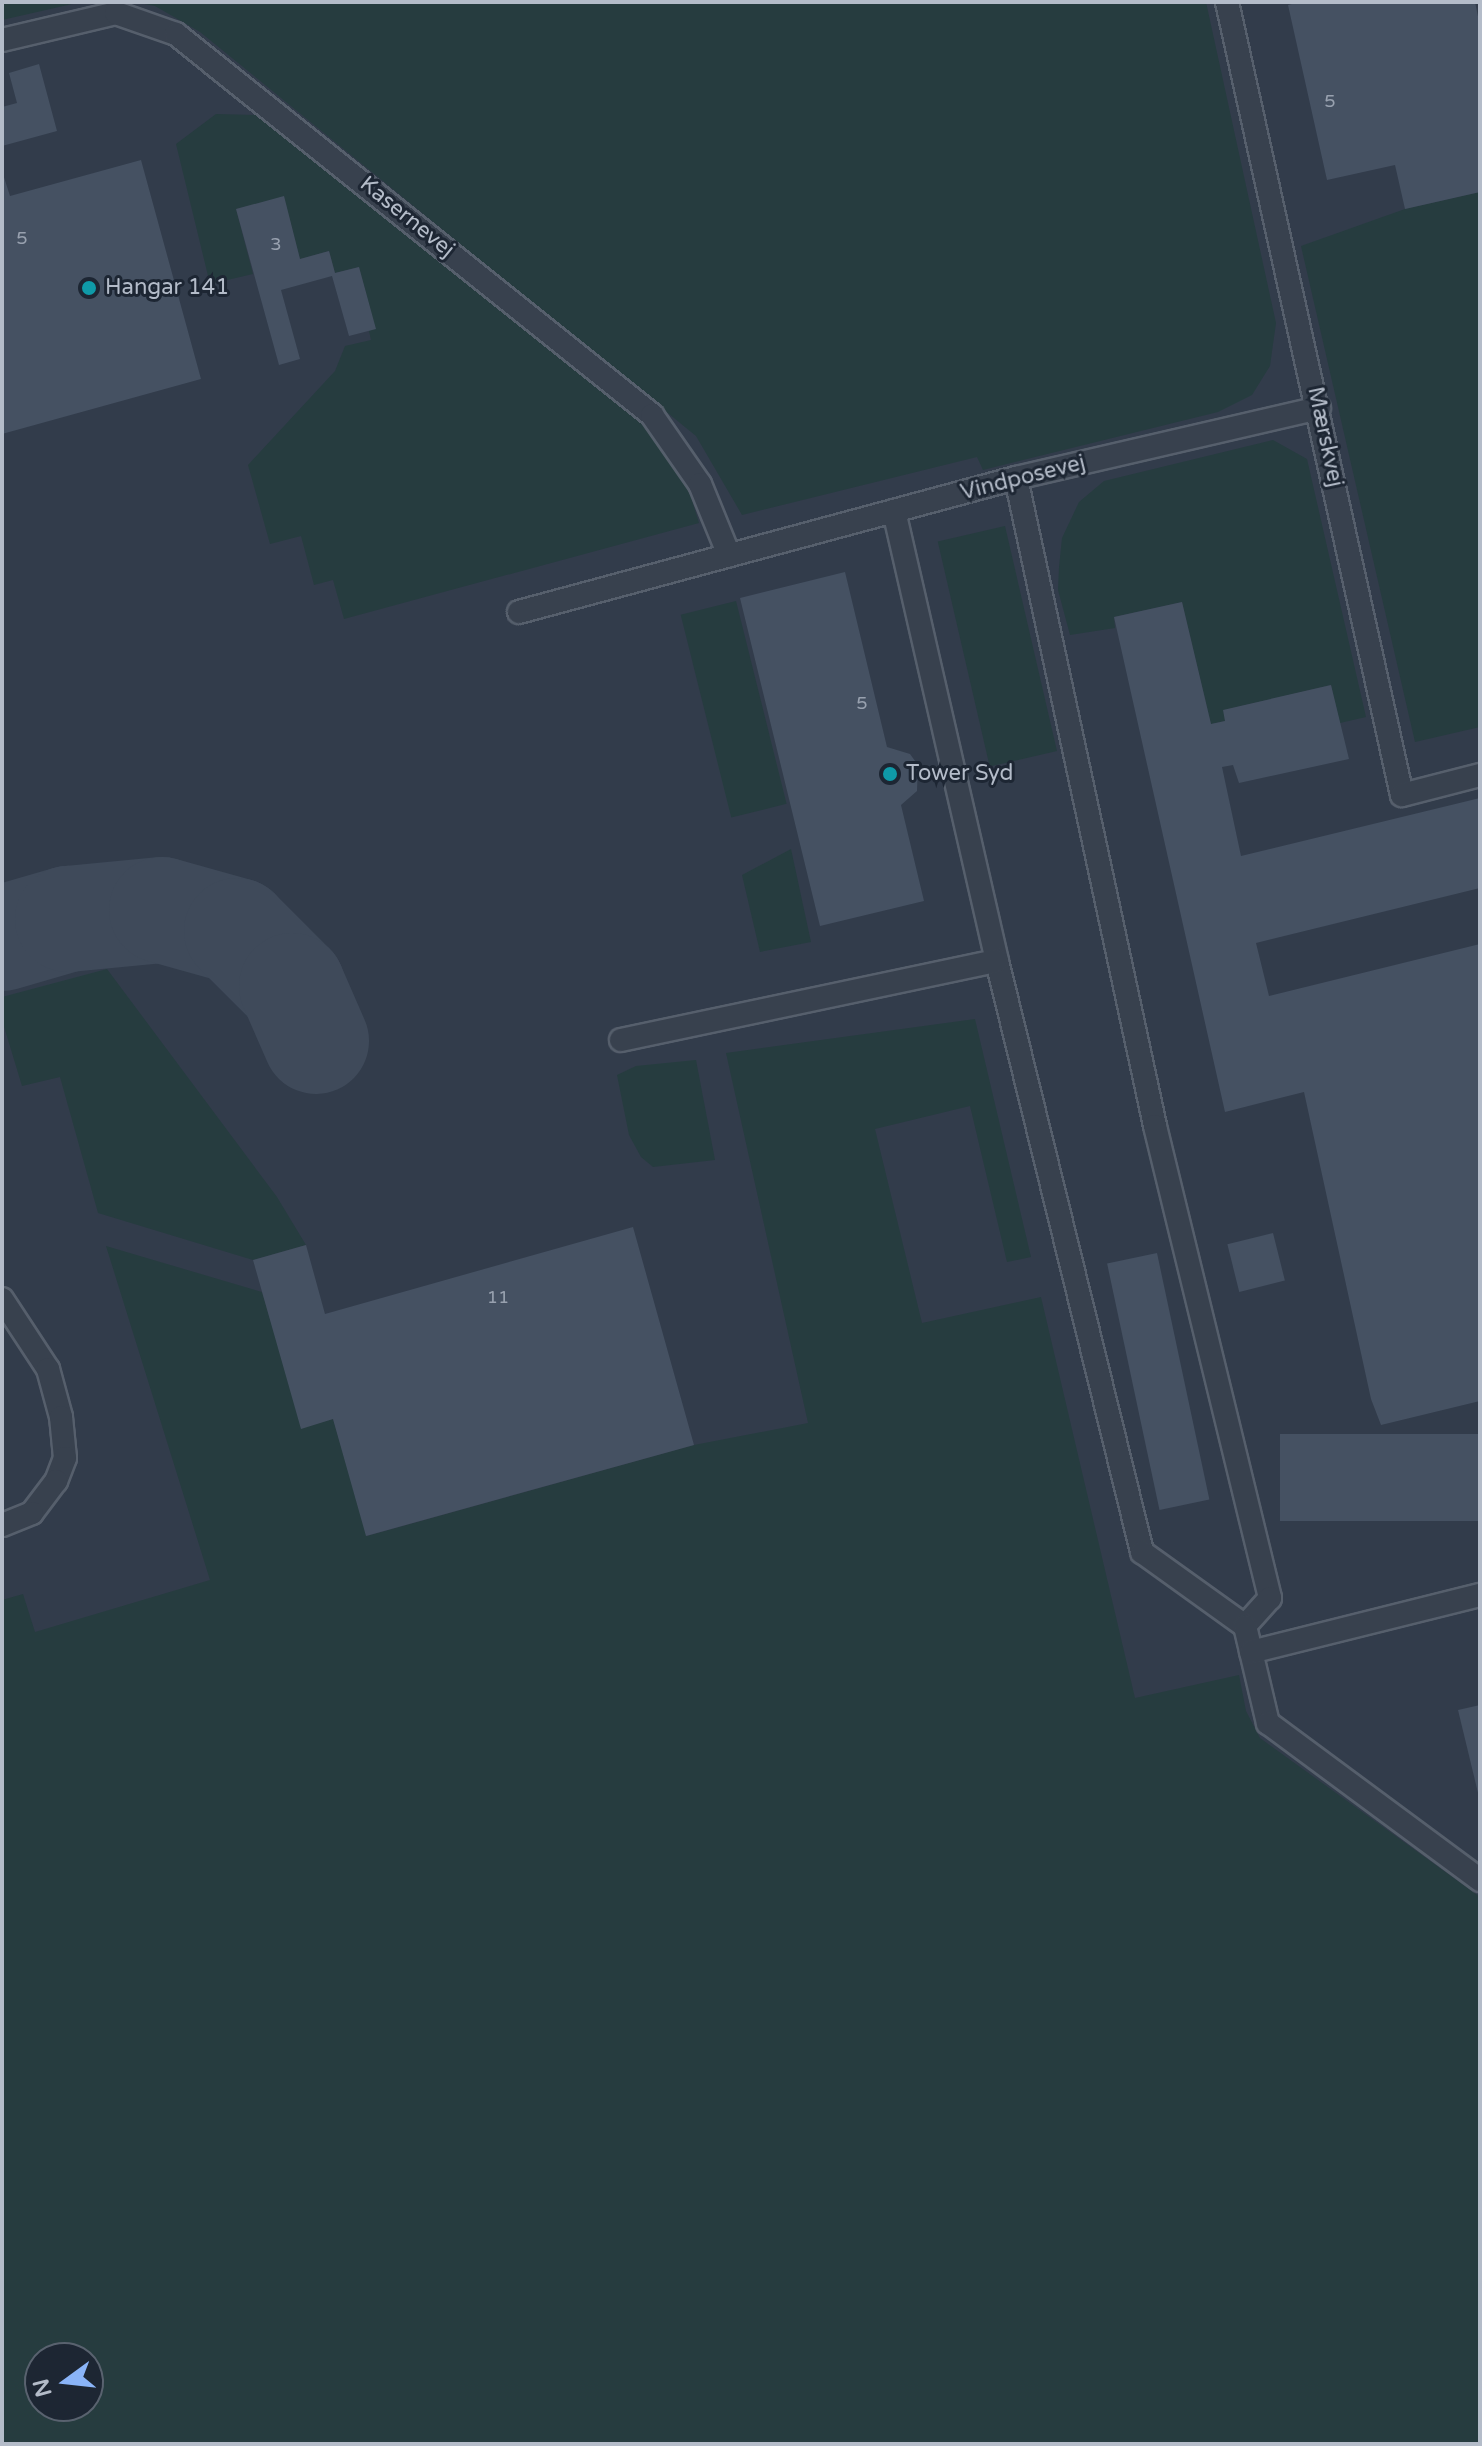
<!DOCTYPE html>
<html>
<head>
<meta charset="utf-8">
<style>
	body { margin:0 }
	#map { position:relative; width:1482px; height:2446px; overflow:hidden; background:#242f3e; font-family:"Varela Round",sans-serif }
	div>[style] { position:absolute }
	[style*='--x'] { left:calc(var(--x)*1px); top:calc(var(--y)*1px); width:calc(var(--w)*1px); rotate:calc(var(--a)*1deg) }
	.airport>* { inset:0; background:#323c4b }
	.green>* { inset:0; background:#263c3f; transform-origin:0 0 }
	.taxiway>* { height:106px; margin:-53px; padding:0 53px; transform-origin:53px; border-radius:53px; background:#3f4a5a }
	.building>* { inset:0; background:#455162; transform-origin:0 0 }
	.roads { filter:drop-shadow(2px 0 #565f6c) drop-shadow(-2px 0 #565f6c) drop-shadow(0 2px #565f6c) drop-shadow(0 -2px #565f6c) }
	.service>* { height:22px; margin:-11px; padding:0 11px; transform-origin:11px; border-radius:11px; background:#38414e }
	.dots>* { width:22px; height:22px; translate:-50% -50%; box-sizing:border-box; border:4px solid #1d2633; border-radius:50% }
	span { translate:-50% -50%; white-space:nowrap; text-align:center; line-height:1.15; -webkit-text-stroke:6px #1d2633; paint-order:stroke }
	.number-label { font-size:18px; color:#98a1af }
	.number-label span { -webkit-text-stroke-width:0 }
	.street-label { font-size:22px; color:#b4bcc9 }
	.poi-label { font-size:22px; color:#b4bcc9 }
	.left { translate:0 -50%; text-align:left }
	.frame { position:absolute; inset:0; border:4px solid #b4bcc9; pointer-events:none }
	.north { position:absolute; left:24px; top:2342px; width:80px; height:80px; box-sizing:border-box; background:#1d2633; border:2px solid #59626f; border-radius:50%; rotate:255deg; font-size:22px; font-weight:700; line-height:32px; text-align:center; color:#b4bcc9 }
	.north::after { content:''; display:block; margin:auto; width:28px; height:36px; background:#8ab4f8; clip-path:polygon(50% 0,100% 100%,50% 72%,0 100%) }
</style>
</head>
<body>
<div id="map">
	<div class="airport">
		<i style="clip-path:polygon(evenodd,2px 2px,1480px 2px,1480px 2444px,2px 2444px,2px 2px,40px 2358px,88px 2358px,88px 2406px,40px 2406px,40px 2358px)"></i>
	</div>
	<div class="green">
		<i style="clip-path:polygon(2px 2px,81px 2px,2px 20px)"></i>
		<i style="clip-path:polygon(134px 2px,1206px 2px,1276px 323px,1270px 366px,1252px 395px,1218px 412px,983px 470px,977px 457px,742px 515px,696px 436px,200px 32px,155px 6px)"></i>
		<i style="clip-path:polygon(216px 114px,256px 115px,642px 423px,689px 490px,699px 523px,344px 619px,333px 580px,314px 585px,301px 536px,270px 544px,248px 465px,335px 371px,345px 346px,371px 340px,369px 331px,375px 328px,359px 267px,335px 273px,329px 251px,300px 259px,284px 197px,236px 209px,253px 274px,210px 284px,176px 144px)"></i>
		<i style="clip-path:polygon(1480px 192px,1480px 727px,1415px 742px,1301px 246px,1405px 209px)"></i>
		<i style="clip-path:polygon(1273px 440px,1307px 459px,1366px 717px,1340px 723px,1331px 685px,1224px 710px,1225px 721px,1211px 724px,1182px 602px,1114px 617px,1115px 628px,1070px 635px,1058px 590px,1059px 567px,1062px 538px,1079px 502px,1104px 481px)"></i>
		<i style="left:1005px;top:526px;width:231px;height:69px;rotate:77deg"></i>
		<i style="left:736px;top:601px;width:209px;height:57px;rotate:76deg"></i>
		<i style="clip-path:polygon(791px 849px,811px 942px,760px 952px,742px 875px)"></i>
		<i style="clip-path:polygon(107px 969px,277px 1197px,306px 1245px,253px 1260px,98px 1213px,60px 1077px,22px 1086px,2px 1020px,2px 997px)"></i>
		<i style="clip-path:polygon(evenodd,975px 1019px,1031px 1257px,1007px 1262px,970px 1106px,875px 1129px,922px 1323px,1041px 1297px,1135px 1698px,1239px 1675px,1246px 1711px,1260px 1738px,1480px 1897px,1480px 2444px,2px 2444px,2px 1600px,23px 1594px,35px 1632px,210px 1580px,106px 1246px,262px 1292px,302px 1428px,333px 1419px,367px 1536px,694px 1445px,808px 1423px,726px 1053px,975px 1019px,40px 2358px,88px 2358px,88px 2406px,40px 2406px,40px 2358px)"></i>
		<i style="clip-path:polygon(696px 1060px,715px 1160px,653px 1167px,641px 1157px,629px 1135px,617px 1075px,636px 1066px)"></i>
	</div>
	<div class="taxiway">
		<i style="--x:2;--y:938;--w:69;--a:-16.1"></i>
		<i style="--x:68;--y:919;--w:94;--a:-5.5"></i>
		<i style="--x:162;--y:910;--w:78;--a:15.6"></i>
		<i style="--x:237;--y:931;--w:78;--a:45"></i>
		<i style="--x:292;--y:986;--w:60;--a:66.4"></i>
	</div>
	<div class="building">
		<i style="clip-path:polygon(1299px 2px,1475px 2px,1480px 26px,1480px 192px,1405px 209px,1395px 165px,1327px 180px,1288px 5px)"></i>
		<i style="clip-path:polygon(39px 64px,57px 131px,2px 146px,2px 107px,17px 103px,9px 73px)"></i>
		<i style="clip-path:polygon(141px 160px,201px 379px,2px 434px,2px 171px,10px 196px)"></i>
		<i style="clip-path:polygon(284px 196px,300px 259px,329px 251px,335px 273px,359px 267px,376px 329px,349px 336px,332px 276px,281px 290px,300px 359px,279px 365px,236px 209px)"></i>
		<i style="clip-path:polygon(845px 572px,887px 747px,910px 754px,918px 765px,917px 791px,901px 805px,924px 901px,820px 926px,740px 598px)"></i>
		<i style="clip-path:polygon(1182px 602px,1211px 724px,1225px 721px,1223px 710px,1331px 685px,1349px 759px,1239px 783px,1233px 765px,1222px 767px,1241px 856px,1480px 798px,1480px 888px,1256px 943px,1269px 996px,1480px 944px,1480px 1401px,1381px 1425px,1371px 1399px,1304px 1092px,1225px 1112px,1114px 617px)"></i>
		<i style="clip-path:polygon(633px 1227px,694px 1445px,366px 1536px,333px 1419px,301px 1429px,253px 1260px,306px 1245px,325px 1314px)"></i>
		<i style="left:1273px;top:1233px;width:49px;height:47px;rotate:76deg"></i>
		<i style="left:1157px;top:1253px;width:252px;height:51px;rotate:78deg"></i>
		<i style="left:1480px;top:1434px;width:87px;height:200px;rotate:90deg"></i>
		<i style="clip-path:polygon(1480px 1705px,1480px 1797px,1479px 1797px,1458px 1710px)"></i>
	</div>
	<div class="roads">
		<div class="service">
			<i style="--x:1227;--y:2;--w:812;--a:77.56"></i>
			<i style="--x:1402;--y:795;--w:81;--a:-14.4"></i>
			<i style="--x:2;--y:40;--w:117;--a:-13.3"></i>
			<i style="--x:116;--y:13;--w:64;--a:19.3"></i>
			<i style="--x:176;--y:34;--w:610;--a:38.67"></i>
			<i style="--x:652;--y:415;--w:84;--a:55.2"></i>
			<i style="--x:700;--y:484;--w:77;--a:67.8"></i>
			<i style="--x:1016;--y:478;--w:663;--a:77.89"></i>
			<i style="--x:1155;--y:1126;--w:486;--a:76.3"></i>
			<i style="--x:1270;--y:1598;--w:38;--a:132"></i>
			<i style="--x:894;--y:511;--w:462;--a:77.1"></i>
			<i style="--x:997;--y:961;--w:609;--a:76.21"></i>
			<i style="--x:1142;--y:1552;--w:127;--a:35.7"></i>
			<i style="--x:1245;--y:1626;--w:100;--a:76.7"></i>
			<i style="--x:1268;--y:1723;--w:264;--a:36.5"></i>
			<i style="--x:519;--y:612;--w:515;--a:-15.09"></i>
			<i style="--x:1016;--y:478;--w:311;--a:-13"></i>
			<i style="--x:621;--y:1040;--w:384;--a:-11.9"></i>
			<i style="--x:2;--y:1299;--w:84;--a:56.7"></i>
			<i style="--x:48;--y:1369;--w:50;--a:74.8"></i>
			<i style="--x:61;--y:1417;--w:41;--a:84.4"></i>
			<i style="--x:65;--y:1458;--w:25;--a:111"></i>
			<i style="--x:56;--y:1481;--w:40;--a:127"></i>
			<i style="--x:32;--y:1513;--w:32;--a:158"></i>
			<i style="--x:1251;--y:1652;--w:236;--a:-14"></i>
		</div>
	</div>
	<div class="dots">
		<i style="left:89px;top:288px;background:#0f9aa8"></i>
		<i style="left:890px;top:774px;background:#0f9aa8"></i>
	</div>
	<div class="number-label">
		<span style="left:1330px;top:101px">5</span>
		<span style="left:22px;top:238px">5</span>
		<span style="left:276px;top:244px">3</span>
		<span style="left:862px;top:703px">5</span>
		<span style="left:498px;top:1297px">11</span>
	</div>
	<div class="street-label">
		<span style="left:407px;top:217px;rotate:39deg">Kasernevej</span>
		<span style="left:1325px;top:437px;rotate:78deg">Mærskvej</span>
		<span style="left:1023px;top:478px;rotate:-14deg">Vindposevej</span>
	</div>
	<div class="poi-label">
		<span class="left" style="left:105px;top:288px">Hangar 141</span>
		<span class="left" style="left:906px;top:774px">Tower Syd</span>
	</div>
	<div class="frame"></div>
	<div class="north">N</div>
</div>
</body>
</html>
